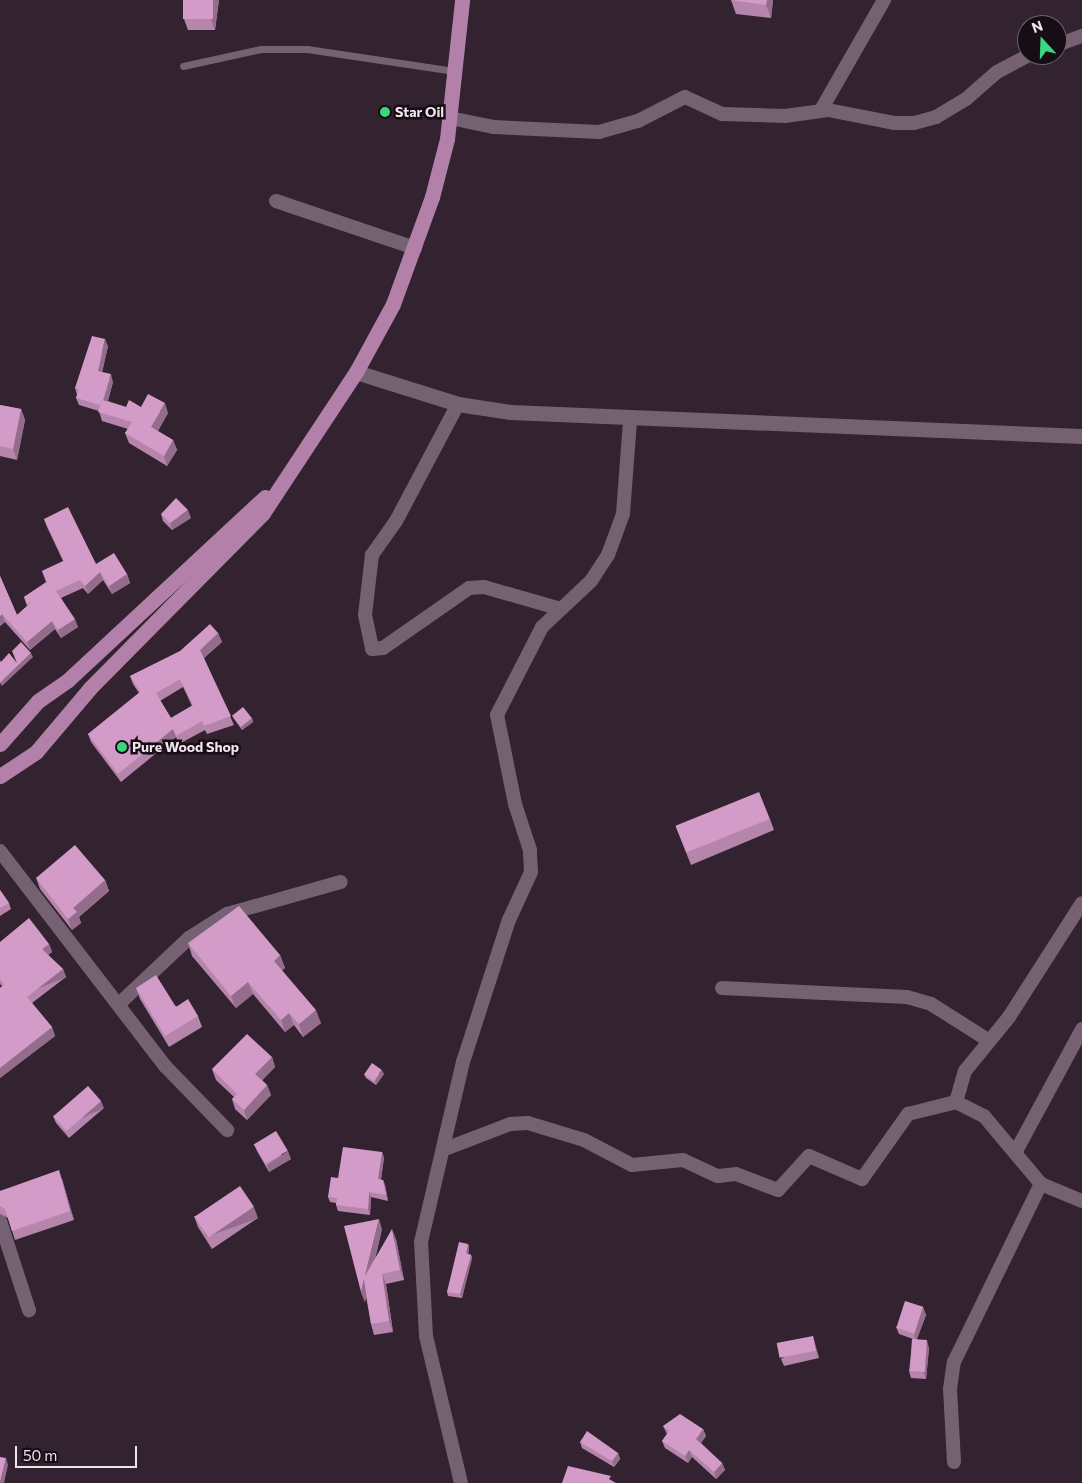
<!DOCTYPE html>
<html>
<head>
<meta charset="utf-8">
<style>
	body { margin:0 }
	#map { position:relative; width:1082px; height:1483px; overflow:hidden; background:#332230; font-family:Commissioner,sans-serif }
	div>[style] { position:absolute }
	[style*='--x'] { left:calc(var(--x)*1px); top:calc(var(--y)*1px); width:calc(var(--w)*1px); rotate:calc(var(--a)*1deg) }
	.service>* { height:7px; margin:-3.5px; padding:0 3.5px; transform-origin:3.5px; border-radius:3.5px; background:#756171 }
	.minor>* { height:14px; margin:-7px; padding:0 7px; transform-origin:7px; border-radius:7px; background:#756171 }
	.tertiary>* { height:15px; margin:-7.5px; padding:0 7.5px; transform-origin:7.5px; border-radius:7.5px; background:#756171 }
	.trunk>* { height:15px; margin:-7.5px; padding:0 7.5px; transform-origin:7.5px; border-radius:7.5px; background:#b280a9 }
	.wall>* { inset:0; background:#b585ac }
	.shaded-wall>* { inset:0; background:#946c8c; transform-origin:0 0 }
	.building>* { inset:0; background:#d39bc8; transform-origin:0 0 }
	.dots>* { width:14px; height:14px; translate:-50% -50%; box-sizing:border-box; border:2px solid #160e14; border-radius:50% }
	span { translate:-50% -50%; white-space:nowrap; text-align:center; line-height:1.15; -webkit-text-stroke:5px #160e14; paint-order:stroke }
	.poi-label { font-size:14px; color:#f0e4ed; font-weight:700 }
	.left { translate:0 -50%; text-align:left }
	.north { position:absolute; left:1017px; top:15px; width:50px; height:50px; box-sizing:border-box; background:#160e14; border:1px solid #6d646b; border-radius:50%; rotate:340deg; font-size:14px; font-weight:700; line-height:20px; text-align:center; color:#f0e4ed }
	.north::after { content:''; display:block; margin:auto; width:18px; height:22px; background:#3ad77f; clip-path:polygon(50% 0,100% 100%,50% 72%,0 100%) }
	.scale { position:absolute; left:15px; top:1446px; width:122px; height:22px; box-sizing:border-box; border:2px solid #f0e4ed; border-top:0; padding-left:6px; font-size:15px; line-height:18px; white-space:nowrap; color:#f0e4ed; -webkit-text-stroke:4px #160e14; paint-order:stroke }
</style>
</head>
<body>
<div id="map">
	<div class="service">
		<i style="--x:183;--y:66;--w:80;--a:-12.3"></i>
		<i style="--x:261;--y:49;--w:46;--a:0"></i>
		<i style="--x:307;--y:49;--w:149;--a:8.5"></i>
	</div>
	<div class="minor">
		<i style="--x:1057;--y:45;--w:27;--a:-20"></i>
		<i style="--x:821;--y:110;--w:127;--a:-60.2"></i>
		<i style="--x:450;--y:118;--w:45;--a:11.6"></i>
		<i style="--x:494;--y:127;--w:105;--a:2.7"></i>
		<i style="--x:599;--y:132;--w:41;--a:-15.8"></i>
		<i style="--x:638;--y:121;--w:53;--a:-27.1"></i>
		<i style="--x:685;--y:97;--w:41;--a:24.7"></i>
		<i style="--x:722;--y:114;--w:63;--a:1.8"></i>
		<i style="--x:785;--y:116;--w:43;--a:-7.9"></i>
		<i style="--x:828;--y:110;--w:67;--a:11.1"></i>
		<i style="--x:894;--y:123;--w:20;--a:0"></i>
		<i style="--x:914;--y:123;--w:23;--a:-15"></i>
		<i style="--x:936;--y:117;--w:35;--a:-31"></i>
		<i style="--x:966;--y:99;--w:41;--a:-41.1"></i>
		<i style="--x:997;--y:72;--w:36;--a:-28"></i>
		<i style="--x:276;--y:201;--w:147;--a:18.7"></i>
		<i style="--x:458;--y:404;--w:132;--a:117.9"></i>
		<i style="--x:396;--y:521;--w:42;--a:125.2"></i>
		<i style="--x:372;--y:555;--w:60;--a:96.7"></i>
		<i style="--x:365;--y:615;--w:35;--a:78"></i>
		<i style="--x:372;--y:649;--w:11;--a:-5"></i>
		<i style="--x:383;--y:648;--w:105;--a:-34.9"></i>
		<i style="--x:469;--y:588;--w:15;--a:-4"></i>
		<i style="--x:484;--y:587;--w:80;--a:15.9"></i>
		<i style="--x:0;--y:851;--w:272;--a:52.5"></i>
		<i style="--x:166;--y:1067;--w:88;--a:45.9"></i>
		<i style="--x:722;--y:988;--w:185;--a:2.8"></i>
		<i style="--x:907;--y:997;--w:25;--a:16"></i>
		<i style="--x:931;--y:1004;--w:67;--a:32.3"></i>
		<i style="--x:120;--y:1003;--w:95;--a:-43.3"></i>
		<i style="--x:189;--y:938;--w:45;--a:-32.3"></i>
		<i style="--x:227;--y:914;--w:118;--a:-15.7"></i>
		<i style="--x:956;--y:1102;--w:32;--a:-74"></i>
		<i style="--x:965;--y:1071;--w:70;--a:-50.8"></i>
		<i style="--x:1009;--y:1017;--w:135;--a:-57.4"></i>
		<i style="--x:445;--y:1149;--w:70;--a:-21"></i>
		<i style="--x:510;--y:1124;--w:18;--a:-3"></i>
		<i style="--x:528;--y:1123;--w:59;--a:16.9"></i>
		<i style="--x:584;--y:1140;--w:54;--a:27.5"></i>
		<i style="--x:632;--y:1165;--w:51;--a:-5.6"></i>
		<i style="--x:683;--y:1160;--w:38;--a:25"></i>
		<i style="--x:718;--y:1176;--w:18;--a:-6"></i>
		<i style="--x:736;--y:1174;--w:45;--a:20.9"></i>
		<i style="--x:778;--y:1190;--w:46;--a:-47.6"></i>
		<i style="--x:809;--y:1156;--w:58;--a:23.5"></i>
		<i style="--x:862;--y:1179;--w:80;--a:-54.7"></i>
		<i style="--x:908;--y:1114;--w:49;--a:-14"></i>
		<i style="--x:956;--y:1102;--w:31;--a:27"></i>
		<i style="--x:984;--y:1116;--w:89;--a:50"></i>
		<i style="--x:1041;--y:1184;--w:44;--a:22.5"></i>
		<i style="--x:1015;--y:1153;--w:141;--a:-61.6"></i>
		<i style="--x:0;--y:1221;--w:94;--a:72"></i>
		<i style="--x:954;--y:1462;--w:73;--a:-93.1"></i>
		<i style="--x:950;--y:1389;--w:27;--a:-82"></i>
		<i style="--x:954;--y:1362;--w:198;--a:-64"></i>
		<i style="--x:461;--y:1483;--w:151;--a:-103.4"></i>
		<i style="--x:426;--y:1336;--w:94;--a:-93"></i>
		<i style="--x:421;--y:1242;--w:185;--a:-76.9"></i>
		<i style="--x:463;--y:1062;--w:149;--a:-72.1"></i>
		<i style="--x:509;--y:920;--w:53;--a:-65.4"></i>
		<i style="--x:531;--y:872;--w:22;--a:-93"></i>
		<i style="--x:530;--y:850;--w:48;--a:-108.1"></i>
		<i style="--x:515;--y:804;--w:91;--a:-101.4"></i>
		<i style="--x:497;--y:715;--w:99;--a:-62.9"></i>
		<i style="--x:542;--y:627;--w:67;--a:-43.2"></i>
		<i style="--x:591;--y:581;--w:31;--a:-57"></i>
		<i style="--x:608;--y:555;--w:44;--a:-69.9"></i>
		<i style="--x:623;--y:514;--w:94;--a:-85.7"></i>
	</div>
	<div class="tertiary">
		<i style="--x:356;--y:372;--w:107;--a:17.4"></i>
		<i style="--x:458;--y:404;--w:53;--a:8.7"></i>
		<i style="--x:510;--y:412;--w:573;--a:2.4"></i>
	</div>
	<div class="trunk">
		<i style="--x:0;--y:744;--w:57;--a:-48.5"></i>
		<i style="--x:38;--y:701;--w:37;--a:-35"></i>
		<i style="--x:68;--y:680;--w:269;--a:-42.9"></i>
		<i style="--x:0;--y:776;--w:43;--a:-33.7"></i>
		<i style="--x:36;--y:752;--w:84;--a:-49.8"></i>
		<i style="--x:90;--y:688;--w:246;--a:-45.3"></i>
		<i style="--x:263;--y:513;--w:169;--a:-56.6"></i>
		<i style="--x:356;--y:372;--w:77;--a:-61.4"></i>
		<i style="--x:393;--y:304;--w:114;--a:-70"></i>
		<i style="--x:432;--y:197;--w:60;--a:-75.5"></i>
		<i style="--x:447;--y:139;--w:140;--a:-83.8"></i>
	</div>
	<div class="wall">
		<i style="clip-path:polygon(183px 0,219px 0,215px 30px,188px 30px,184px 19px)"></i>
		<i style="clip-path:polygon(731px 0,773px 0,771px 18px,736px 14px)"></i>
		<i style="clip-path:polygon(108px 346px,102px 372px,113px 382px,108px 401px,126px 407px,141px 407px,168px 413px,158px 431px,173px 440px,177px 450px,167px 466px,129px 443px,125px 433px,128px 429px,102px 421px,99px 411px,79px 405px,76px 398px,77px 395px,75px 388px)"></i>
		<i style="clip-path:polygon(0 405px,21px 409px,25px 420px,17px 460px,0 456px)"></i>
		<i style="clip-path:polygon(161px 514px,191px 518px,172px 530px,163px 521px)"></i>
		<i style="clip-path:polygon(44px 519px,96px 564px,127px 574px,130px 583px,112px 594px,103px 580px,88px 594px,83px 588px,61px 598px,78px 627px,61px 638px,55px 629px,30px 650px,5px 622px,0 626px,0 576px,17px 615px,27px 606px,24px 597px,46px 582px,42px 571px,63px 561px,47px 527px)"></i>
		<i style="clip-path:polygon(evenodd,218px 633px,222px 642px,204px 658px,234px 725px,207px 734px,205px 730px,179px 744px,176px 737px,121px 782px,91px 742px,88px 734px,139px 693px,133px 684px,130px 676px,218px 633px,183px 687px,192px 706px,171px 718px,160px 701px,183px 687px)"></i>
		<i style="clip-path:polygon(232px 715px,252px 718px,253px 722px,242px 730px,234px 719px)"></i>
		<i style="clip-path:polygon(770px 819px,774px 830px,691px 865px,676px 827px)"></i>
		<i style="clip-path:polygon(36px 878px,105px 880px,109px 891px,79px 917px,81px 923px,72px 930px,40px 889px)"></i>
		<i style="clip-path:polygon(0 890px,9px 903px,11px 909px,0 916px)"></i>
		<i style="clip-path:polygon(0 942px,49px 944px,52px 952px,48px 955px,63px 969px,66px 977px,32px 1003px,52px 1027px,55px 1036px,0 1078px,0 988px,2px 986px,0 984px)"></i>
		<i style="clip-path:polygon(188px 943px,280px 955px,285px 968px,282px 970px,321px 1023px,303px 1037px,294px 1025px,285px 1032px,253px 994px,236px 1008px,192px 956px)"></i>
		<i style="clip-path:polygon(136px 988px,198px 1016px,202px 1027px,169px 1047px,140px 999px)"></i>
		<i style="clip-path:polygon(272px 1057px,275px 1067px,262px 1080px,267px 1085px,271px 1095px,247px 1120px,235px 1109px,232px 1099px,234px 1097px,216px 1080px,212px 1069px)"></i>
		<i style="clip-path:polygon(364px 1074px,384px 1074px,376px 1085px,366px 1078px)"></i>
		<i style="clip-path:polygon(104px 1108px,69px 1138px,56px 1123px,53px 1116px)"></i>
		<i style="clip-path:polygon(254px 1144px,291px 1159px,269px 1172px,257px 1151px)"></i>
		<i style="clip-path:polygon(382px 1152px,384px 1158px,381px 1180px,383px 1180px,385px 1185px,388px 1201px,371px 1197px,370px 1215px,338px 1211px,336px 1205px,336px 1203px,330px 1202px,328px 1197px,338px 1178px)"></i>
		<i style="clip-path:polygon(62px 1179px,74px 1220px,15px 1240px,8px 1218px,0 1214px,0 1191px)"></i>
		<i style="clip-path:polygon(194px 1216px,258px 1218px,212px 1249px,198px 1227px)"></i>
		<i style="clip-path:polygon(382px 1229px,375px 1259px,396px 1239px,404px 1280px,386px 1284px,393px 1332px,374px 1335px,371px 1324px,366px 1296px,365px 1302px,361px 1292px)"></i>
		<i style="clip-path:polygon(468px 1244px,469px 1247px,468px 1254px,471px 1255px,472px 1258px,462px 1298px,448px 1296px,447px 1292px)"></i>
		<i style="clip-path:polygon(923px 1307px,926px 1315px,917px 1339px,929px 1348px,926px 1379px,911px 1378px,909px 1371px,913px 1339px,899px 1334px,896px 1327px)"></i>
		<i style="clip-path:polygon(813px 1336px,815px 1344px,819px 1358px,784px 1366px,781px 1359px)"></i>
		<i style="clip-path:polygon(663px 1426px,703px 1429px,706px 1436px,701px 1443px,722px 1463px,725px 1470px,716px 1479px,692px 1457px,688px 1463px,665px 1448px,662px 1441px,667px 1434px)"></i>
		<i style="clip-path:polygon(580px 1442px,618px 1453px,620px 1459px,614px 1467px,582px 1448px)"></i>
	</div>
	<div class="shaded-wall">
		<i style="clip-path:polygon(213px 0,219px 0,215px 30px,211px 19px)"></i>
		<i style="clip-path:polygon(767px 0,773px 0,771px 18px,766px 5px)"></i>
		<i style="clip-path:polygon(105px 339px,108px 346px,101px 378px,98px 371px)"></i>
		<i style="clip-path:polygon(111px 374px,113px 382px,104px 413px,102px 405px)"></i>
		<i style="clip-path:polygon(165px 403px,168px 413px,154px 437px,151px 427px)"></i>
		<i style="clip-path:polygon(21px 409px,25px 420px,17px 460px,13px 449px)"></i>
		<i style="clip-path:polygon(173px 440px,177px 450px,167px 466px,164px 456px)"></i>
		<i style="clip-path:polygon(188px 510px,191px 518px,172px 530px,170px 523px)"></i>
		<i style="clip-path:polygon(100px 572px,103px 580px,88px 594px,85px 586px)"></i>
		<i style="clip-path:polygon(127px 574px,130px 583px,112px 594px,109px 586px)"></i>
		<i style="clip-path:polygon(2px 614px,5px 622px,0 626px,0 616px)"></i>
		<i style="clip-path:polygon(75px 619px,78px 627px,61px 638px,58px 630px)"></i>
		<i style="clip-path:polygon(52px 621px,55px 629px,30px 650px,27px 642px)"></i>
		<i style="clip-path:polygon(218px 633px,222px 642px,203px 658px,200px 650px)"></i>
		<i style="clip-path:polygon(31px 653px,33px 657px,2px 686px,0 683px)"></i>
		<i style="clip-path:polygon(252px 718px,253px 722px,242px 730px,241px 727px)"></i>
		<i style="left:173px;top:729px;width:9px;height:71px;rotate:69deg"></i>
		<i style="clip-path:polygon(105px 880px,109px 891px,79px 917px,81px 923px,72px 930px,68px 919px,73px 908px)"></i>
		<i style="clip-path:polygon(49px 944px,52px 952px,45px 957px,42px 949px)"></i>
		<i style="clip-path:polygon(280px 955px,285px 968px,278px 973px,274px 961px)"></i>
		<i style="left:63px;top:969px;width:9px;height:46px;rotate:69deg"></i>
		<i style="clip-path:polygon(248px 982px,253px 994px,236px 1008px,231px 996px)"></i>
		<i style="clip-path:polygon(316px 1010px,321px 1023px,303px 1037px,299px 1024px)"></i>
		<i style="clip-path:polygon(289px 1013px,294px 1025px,285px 1032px,281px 1020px)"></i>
		<i style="clip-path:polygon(52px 1027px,55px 1036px,0 1078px,0 1068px)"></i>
		<i style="clip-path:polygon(272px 1057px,275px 1067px,259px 1084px,255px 1074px)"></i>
		<i style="clip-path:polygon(382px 1070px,384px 1074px,376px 1085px,375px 1081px)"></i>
		<i style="clip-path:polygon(267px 1085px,271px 1095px,247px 1120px,244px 1110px)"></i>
		<i style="left:101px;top:1101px;width:8px;height:46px;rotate:67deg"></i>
		<i style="clip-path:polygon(288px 1151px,291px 1159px,269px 1172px,267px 1165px)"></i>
		<i style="clip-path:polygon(382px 1152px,384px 1158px,380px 1184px,378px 1179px)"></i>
		<i style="clip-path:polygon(59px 1170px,62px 1179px,74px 1220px,70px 1211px)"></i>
		<i style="clip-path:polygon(383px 1180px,385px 1185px,388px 1201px,386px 1195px)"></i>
		<i style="clip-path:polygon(369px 1192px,371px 1197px,370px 1215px,368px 1209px)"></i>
		<i style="left:254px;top:1207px;width:12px;height:55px;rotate:70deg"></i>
		<i style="clip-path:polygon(379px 1219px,382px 1229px,369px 1286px,365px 1276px)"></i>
		<i style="clip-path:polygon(392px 1229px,396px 1239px,404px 1280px,400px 1270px)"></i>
		<i style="clip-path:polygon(468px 1244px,469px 1247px,468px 1257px,466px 1253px)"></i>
		<i style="clip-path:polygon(471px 1255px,472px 1258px,462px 1298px,460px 1294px)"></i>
		<i style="clip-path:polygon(382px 1274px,386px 1284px,393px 1332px,389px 1321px)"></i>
		<i style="clip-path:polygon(364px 1280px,368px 1290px,365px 1302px,361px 1292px)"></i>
		<i style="clip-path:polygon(923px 1307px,926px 1315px,916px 1340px,914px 1333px)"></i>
		<i style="clip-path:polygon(813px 1336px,815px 1344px,819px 1358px,816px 1351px)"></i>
		<i style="clip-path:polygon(927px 1340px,929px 1348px,926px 1379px,923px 1372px)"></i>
		<i style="clip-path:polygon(703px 1429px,706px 1436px,699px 1446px,696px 1439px)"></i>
		<i style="clip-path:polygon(689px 1450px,692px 1457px,688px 1463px,685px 1456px)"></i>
		<i style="clip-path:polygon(618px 1453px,620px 1459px,614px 1467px,612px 1461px)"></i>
		<i style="clip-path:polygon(6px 1458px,8px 1465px,4px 1483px,0 1483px)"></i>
		<i style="clip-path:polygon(722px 1463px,725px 1470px,716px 1479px,714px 1472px)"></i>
	</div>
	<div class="building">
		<i style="left:183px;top:0;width:30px;height:19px"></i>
		<i style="clip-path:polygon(731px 0,767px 0,766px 5px)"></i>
		<i style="clip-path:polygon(92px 336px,105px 339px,98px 371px,111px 374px,103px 400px,102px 400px,100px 405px,76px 398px,79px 389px,75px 388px)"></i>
		<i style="clip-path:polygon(148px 394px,165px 403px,151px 427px,173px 440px,164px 456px,125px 433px,132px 422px,98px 412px,102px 400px,126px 407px,129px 400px,141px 407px)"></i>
		<i style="clip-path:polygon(0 405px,21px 409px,13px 449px,0 446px)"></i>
		<i style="clip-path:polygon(176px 498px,188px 510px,170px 523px,161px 514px)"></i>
		<i style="clip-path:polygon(68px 507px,96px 564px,114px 553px,127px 574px,109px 586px,100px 572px,85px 586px,80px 580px,56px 591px,75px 619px,58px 630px,52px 621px,27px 642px,2px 614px,0 616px,0 576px,17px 615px,33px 601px,27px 604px,24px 597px,47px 582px,42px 571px,64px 561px,44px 519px)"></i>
		<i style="clip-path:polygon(evenodd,210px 624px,218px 633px,200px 650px,231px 716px,204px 726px,202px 721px,176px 736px,173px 729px,118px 774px,88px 734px,140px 692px,130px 676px,180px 651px,210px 624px,180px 679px,193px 705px,171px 718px,156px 693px,180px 679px)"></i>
		<i style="clip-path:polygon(21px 642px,31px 653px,0 683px,0 660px,1px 662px,9px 653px,17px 663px,12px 651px)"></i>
		<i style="left:243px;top:707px;width:14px;height:14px;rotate:51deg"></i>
		<i style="left:759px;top:792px;width:29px;height:90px;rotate:68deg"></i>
		<i style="clip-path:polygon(75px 845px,105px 880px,73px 908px,77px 912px,68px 919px,36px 878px)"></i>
		<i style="clip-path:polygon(0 890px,9px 903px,0 908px)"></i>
		<i style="clip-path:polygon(239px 906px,280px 955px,274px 961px,316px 1010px,299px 1024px,289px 1013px,281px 1020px,248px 982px,231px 996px,188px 943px)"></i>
		<i style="clip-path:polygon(29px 918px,49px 944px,42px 949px,63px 969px,27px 997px,52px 1027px,0 1068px,0 988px,4px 985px,0 979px,0 942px)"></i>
		<i style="clip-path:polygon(156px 975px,176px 1007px,188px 999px,198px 1016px,165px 1036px,136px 988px)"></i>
		<i style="clip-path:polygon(247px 1034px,272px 1057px,255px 1074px,267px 1085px,244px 1110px,232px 1099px,237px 1094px,212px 1069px)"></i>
		<i style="left:372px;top:1063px;width:12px;height:14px;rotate:35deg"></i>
		<i style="left:88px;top:1086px;width:20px;height:46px;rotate:49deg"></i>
		<i style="left:276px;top:1131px;width:23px;height:26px;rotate:59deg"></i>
		<i style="clip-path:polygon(343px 1147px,382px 1152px,378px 1179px,383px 1180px,386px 1195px,369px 1192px,368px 1209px,336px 1205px,337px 1198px,328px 1197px,331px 1177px,338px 1178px)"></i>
		<i style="clip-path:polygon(59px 1170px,70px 1211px,12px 1231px,5px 1209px,0 1206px,0 1191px)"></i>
		<i style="left:240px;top:1186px;width:25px;height:55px;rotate:56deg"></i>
		<i style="clip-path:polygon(379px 1219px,365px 1276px,392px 1229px,400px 1270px,382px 1274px,389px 1321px,371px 1324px,364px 1280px,361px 1292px,344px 1226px)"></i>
		<i style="clip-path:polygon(459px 1242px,468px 1244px,466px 1253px,471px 1255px,460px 1294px,447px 1292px)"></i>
		<i style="left:905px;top:1301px;width:19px;height:28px;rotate:18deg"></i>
		<i style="left:813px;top:1336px;width:15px;height:37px;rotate:79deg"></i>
		<i style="left:912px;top:1339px;width:15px;height:32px;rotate:4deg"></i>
		<i style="clip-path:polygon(680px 1414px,703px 1429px,696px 1439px,722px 1463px,714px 1472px,689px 1450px,685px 1456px,662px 1441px,669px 1431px,663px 1426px)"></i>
		<i style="clip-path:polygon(587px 1431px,618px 1453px,612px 1461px,580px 1442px)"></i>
		<i style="clip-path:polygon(0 1457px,6px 1458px,0 1483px)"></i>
		<i style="clip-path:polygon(568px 1466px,611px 1476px,609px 1479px,616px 1483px,562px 1483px)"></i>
	</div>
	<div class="dots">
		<i style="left:385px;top:112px;background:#3ad77f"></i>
		<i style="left:122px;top:747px;background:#3ad77f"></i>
	</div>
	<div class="poi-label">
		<span class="left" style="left:395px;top:112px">Star Oil</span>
		<span class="left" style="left:132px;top:747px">Pure Wood Shop</span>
	</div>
	<div class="north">N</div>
	<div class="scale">50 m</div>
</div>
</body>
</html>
